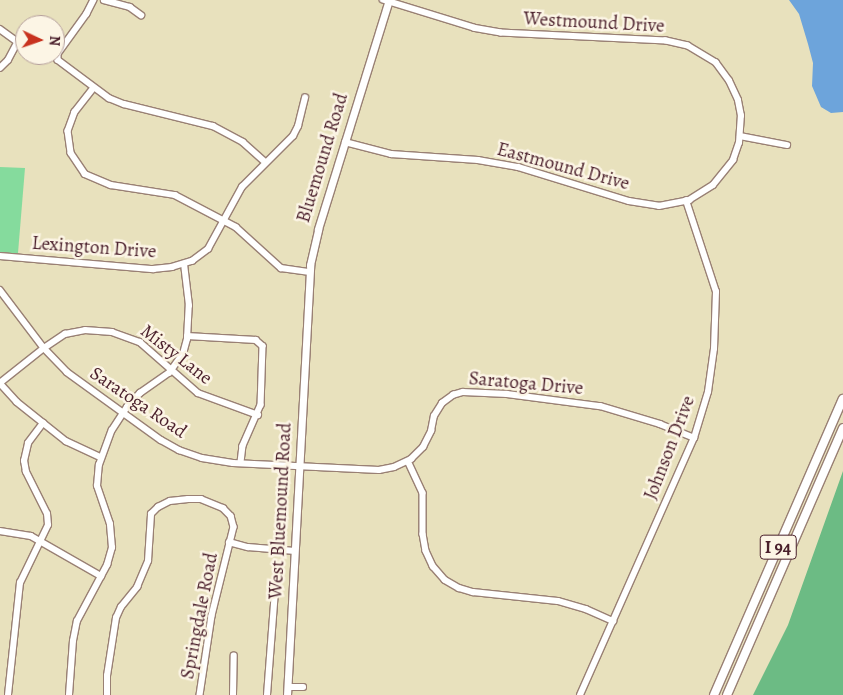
<!DOCTYPE html>
<html>
<head>
<meta charset="utf-8">
<style>
	body { margin:0 }
	#map { position:relative; width:843px; height:695px; overflow:hidden; background:#e8e1bd; font-family:Alegreya,serif }
	div>[style] { position:absolute }
	[style*='--x'] { left:calc(var(--x)*1px); top:calc(var(--y)*1px); width:calc(var(--w)*1px); rotate:calc(var(--a)*1deg) }
	.green>* { inset:0; background:#85db9d }
	.forest>* { inset:0; background:#6cbb84 }
	.water>* { inset:0; background:#6da4db }
	.roads { filter:drop-shadow(1px 0 #998074) drop-shadow(-1px 0 #998074) drop-shadow(0 1px #998074) drop-shadow(0 -1px #998074) }
	.minor>* { height:5.5px; margin:-2.75px; padding:0 2.75px; transform-origin:2.75px; border-radius:2.75px; background:#fff }
	.major>* { height:7px; margin:-3.5px; padding:0 3.5px; transform-origin:3.5px; border-radius:3.5px; background:#fff }
	.highway>* { height:8px; margin:-4px; padding:0 4px; transform-origin:4px; border-radius:4px; background:#fff }
	span { translate:-50% -50%; white-space:nowrap; text-align:center; line-height:1.15; -webkit-text-stroke:5px #fcf5e5; paint-order:stroke }
	.shield-label span { padding:1px 4px; background:#fcf5e5; border:1px solid; border-radius:4px; -webkit-text-stroke-width:0 }
	.shield-label { font-size:18px; color:#4a1f2b; font-weight:700 }
	.street-label { font-size:19px; color:#4a1f2b }
	.north { position:absolute; left:15px; top:15px; width:50px; height:50px; box-sizing:border-box; background:#fcf5e5; border:1px solid #b59f9b; border-radius:50%; rotate:93deg; font-size:14px; font-weight:700; line-height:20px; text-align:center; color:#4a1f2b }
	.north::after { content:''; display:block; margin:auto; width:18px; height:22px; background:#c8321e; clip-path:polygon(50% 0,100% 100%,50% 72%,0 100%) }
</style>
</head>
<body>
<div id="map">
	<div class="green">
		<i style="clip-path:polygon(0 167px,25px 168px,18px 253px,0 253px)"></i>
	</div>
	<div class="forest">
		<i style="clip-path:polygon(843px 471px,843px 695px,753px 695px,788px 625px)"></i>
	</div>
	<div class="water">
		<i style="clip-path:polygon(789px 0,843px 0,843px 112px,831px 113px,821px 107px,812px 86px,813px 63px,808px 44px,799px 14px)"></i>
	</div>
	<div class="roads">
		<div class="minor">
			<i style="--x:94;--y:0;--w:16;--a:117"></i>
			<i style="--x:87;--y:14;--w:49;--a:125.9"></i>
			<i style="--x:58;--y:54;--w:6;--a:90"></i>
			<i style="--x:58;--y:60;--w:64;--a:36.7"></i>
			<i style="--x:109;--y:98;--w:16;--a:22"></i>
			<i style="--x:124;--y:104;--w:92;--a:13.9"></i>
			<i style="--x:213;--y:126;--w:34;--a:28"></i>
			<i style="--x:243;--y:142;--w:30;--a:42"></i>
			<i style="--x:104;--y:0;--w:27;--a:15"></i>
			<i style="--x:130;--y:7;--w:14;--a:36"></i>
			<i style="--x:0;--y:29;--w:31;--a:36"></i>
			<i style="--x:0;--y:68;--w:11;--a:-45"></i>
			<i style="--x:8;--y:60;--w:19;--a:-62"></i>
			<i style="--x:94;--y:88;--w:31;--a:128"></i>
			<i style="--x:75;--y:112;--w:20;--a:110"></i>
			<i style="--x:68;--y:131;--w:22;--a:82"></i>
			<i style="--x:71;--y:153;--w:25;--a:56"></i>
			<i style="--x:85;--y:174;--w:28;--a:23"></i>
			<i style="--x:111;--y:185;--w:65;--a:8.9"></i>
			<i style="--x:175;--y:195;--w:69;--a:27.7"></i>
			<i style="--x:236;--y:227;--w:61;--a:42.3"></i>
			<i style="--x:281;--y:268;--w:29;--a:8"></i>
			<i style="--x:740;--y:136;--w:48;--a:10.8"></i>
			<i style="--x:345;--y:142;--w:48;--a:14.6"></i>
			<i style="--x:391;--y:154;--w:87;--a:3.9"></i>
			<i style="--x:478;--y:160;--w:41;--a:9.9"></i>
			<i style="--x:518;--y:167;--w:116;--a:17"></i>
			<i style="--x:629;--y:201;--w:30;--a:9"></i>
			<i style="--x:659;--y:206;--w:31;--a:-11"></i>
			<i style="--x:689;--y:200;--w:28;--a:-32"></i>
			<i style="--x:713;--y:185;--w:32;--a:-51"></i>
			<i style="--x:733;--y:160;--w:18;--a:-71"></i>
			<i style="--x:739;--y:143;--w:27;--a:-86"></i>
			<i style="--x:741;--y:116;--w:16;--a:-101"></i>
			<i style="--x:738;--y:100;--w:21;--a:-115"></i>
			<i style="--x:729;--y:81;--w:22;--a:-126"></i>
			<i style="--x:716;--y:63;--w:33;--a:-149"></i>
			<i style="--x:688;--y:46;--w:23;--a:-167"></i>
			<i style="--x:666;--y:41;--w:165;--a:-177.2"></i>
			<i style="--x:501;--y:33;--w:27;--a:-170"></i>
			<i style="--x:474;--y:28;--w:95;--a:-162.9"></i>
			<i style="--x:0;--y:256;--w:154;--a:4.9"></i>
			<i style="--x:153;--y:269;--w:19;--a:-6"></i>
			<i style="--x:172;--y:267;--w:21;--a:-17"></i>
			<i style="--x:192;--y:261;--w:20;--a:-37"></i>
			<i style="--x:208;--y:249;--w:71;--a:-61.3"></i>
			<i style="--x:242;--y:187;--w:72;--a:-45"></i>
			<i style="--x:293;--y:136;--w:11;--a:-63"></i>
			<i style="--x:298;--y:126;--w:29;--a:-76"></i>
			<i style="--x:0;--y:290;--w:73;--a:52.8"></i>
			<i style="--x:44;--y:348;--w:33;--a:46"></i>
			<i style="--x:67;--y:372;--w:116;--a:35.9"></i>
			<i style="--x:161;--y:440;--w:21;--a:29"></i>
			<i style="--x:179;--y:450;--w:24;--a:19"></i>
			<i style="--x:202;--y:458;--w:31;--a:9"></i>
			<i style="--x:233;--y:463;--w:146;--a:2.7"></i>
			<i style="--x:379;--y:470;--w:15;--a:-11"></i>
			<i style="--x:394;--y:467;--w:19;--a:-25"></i>
			<i style="--x:411;--y:459;--w:17;--a:-45"></i>
			<i style="--x:423;--y:447;--w:18;--a:-63"></i>
			<i style="--x:431;--y:431;--w:15;--a:-79"></i>
			<i style="--x:434;--y:416;--w:15;--a:-58"></i>
			<i style="--x:442;--y:403;--w:14;--a:-36"></i>
			<i style="--x:453;--y:395;--w:10;--a:-17"></i>
			<i style="--x:463;--y:392;--w:44;--a:2.6"></i>
			<i style="--x:507;--y:394;--w:94;--a:7.4"></i>
			<i style="--x:600;--y:406;--w:63;--a:16.7"></i>
			<i style="--x:660;--y:424;--w:37;--a:22"></i>
			<i style="--x:187;--y:336;--w:69;--a:3.3"></i>
			<i style="--x:256;--y:340;--w:9;--a:41"></i>
			<i style="--x:263;--y:346;--w:59;--a:91.9"></i>
			<i style="--x:261;--y:405;--w:45;--a:113.7"></i>
			<i style="--x:243;--y:446;--w:17;--a:97"></i>
			<i style="--x:0;--y:383;--w:56;--a:-38.5"></i>
			<i style="--x:44;--y:348;--w:25;--a:-34"></i>
			<i style="--x:65;--y:334;--w:20;--a:-11"></i>
			<i style="--x:85;--y:330;--w:27;--a:4"></i>
			<i style="--x:112;--y:332;--w:30;--a:20"></i>
			<i style="--x:140;--y:342;--w:77;--a:41.3"></i>
			<i style="--x:198;--y:393;--w:64;--a:20.1"></i>
			<i style="--x:0;--y:383;--w:25;--a:48"></i>
			<i style="--x:17;--y:402;--w:63;--a:38.5"></i>
			<i style="--x:66;--y:441;--w:38;--a:25"></i>
			<i style="--x:408;--y:461;--w:35;--a:65"></i>
			<i style="--x:423;--y:493;--w:41;--a:90"></i>
			<i style="--x:423;--y:534;--w:17;--a:80"></i>
			<i style="--x:426;--y:551;--w:17;--a:65"></i>
			<i style="--x:433;--y:566;--w:18;--a:49"></i>
			<i style="--x:445;--y:580;--w:16;--a:30"></i>
			<i style="--x:459;--y:588;--w:15;--a:16"></i>
			<i style="--x:473;--y:592;--w:85;--a:6"></i>
			<i style="--x:558;--y:601;--w:29;--a:16"></i>
			<i style="--x:586;--y:609;--w:30;--a:24"></i>
			<i style="--x:0;--y:531;--w:31;--a:9"></i>
			<i style="--x:31;--y:536;--w:81;--a:29.7"></i>
			<i style="--x:229;--y:542;--w:20;--a:15"></i>
			<i style="--x:248;--y:547;--w:47;--a:4.9"></i>
			<i style="--x:288;--y:687;--w:15;--a:0"></i>
			<i style="--x:8;--y:695;--w:113;--a:-83.9"></i>
			<i style="--x:20;--y:583;--w:64;--a:-64.2"></i>
			<i style="--x:48;--y:525;--w:11;--a:-95"></i>
			<i style="--x:47;--y:514;--w:47;--a:-116.6"></i>
			<i style="--x:26;--y:472;--w:11;--a:-100"></i>
			<i style="--x:24;--y:461;--w:18;--a:-77"></i>
			<i style="--x:28;--y:443;--w:25;--a:-53"></i>
			<i style="--x:69;--y:695;--w:54;--a:-85.8"></i>
			<i style="--x:73;--y:641;--w:20;--a:-79"></i>
			<i style="--x:77;--y:621;--w:64;--a:-61.8"></i>
			<i style="--x:107;--y:565;--w:18;--a:-74"></i>
			<i style="--x:112;--y:548;--w:24;--a:-95"></i>
			<i style="--x:110;--y:524;--w:40;--a:-108.9"></i>
			<i style="--x:97;--y:486;--w:21;--a:-85"></i>
			<i style="--x:99;--y:465;--w:37;--a:-70"></i>
			<i style="--x:112;--y:430;--w:27;--a:-57"></i>
			<i style="--x:127;--y:407;--w:19;--a:-47"></i>
			<i style="--x:140;--y:393;--w:35;--a:-35"></i>
			<i style="--x:169;--y:373;--w:24;--a:-54"></i>
			<i style="--x:183;--y:354;--w:16;--a:-75"></i>
			<i style="--x:187;--y:339;--w:33;--a:-87"></i>
			<i style="--x:189;--y:306;--w:42;--a:-96.8"></i>
			<i style="--x:107;--y:695;--w:19;--a:-90"></i>
			<i style="--x:107;--y:676;--w:59;--a:-81.2"></i>
			<i style="--x:116;--y:618;--w:12;--a:-66"></i>
			<i style="--x:121;--y:607;--w:26;--a:-51"></i>
			<i style="--x:137;--y:587;--w:28;--a:-67"></i>
			<i style="--x:148;--y:561;--w:47;--a:-86.3"></i>
			<i style="--x:151;--y:514;--w:10;--a:-45"></i>
			<i style="--x:158;--y:507;--w:13;--a:-27"></i>
			<i style="--x:170;--y:501;--w:18;--a:-6"></i>
			<i style="--x:188;--y:499;--w:13;--a:0"></i>
			<i style="--x:201;--y:499;--w:24;--a:22"></i>
			<i style="--x:223;--y:508;--w:11;--a:45"></i>
			<i style="--x:231;--y:516;--w:11;--a:75"></i>
			<i style="--x:234;--y:527;--w:92;--a:103.9"></i>
			<i style="--x:212;--y:616;--w:80;--a:98.6"></i>
			<i style="--x:233;--y:695;--w:39;--a:-89"></i>
			<i style="--x:267;--y:695;--w:105;--a:-85.6"></i>
			<i style="--x:580;--y:695;--w:281;--a:-66.1"></i>
			<i style="--x:694;--y:438;--w:48;--a:-73.1"></i>
			<i style="--x:708;--y:392;--w:43;--a:-82.1"></i>
			<i style="--x:714;--y:349;--w:57;--a:-88"></i>
			<i style="--x:716;--y:292;--w:96;--a:-108.2"></i>
		</div>
		<div class="major">
			<i style="--x:287;--y:695;--w:431;--a:-86.9"></i>
			<i style="--x:310;--y:265;--w:37;--a:-77"></i>
			<i style="--x:318;--y:229;--w:240;--a:-72.8"></i>
		</div>
		<div class="highway">
			<i style="--x:714;--y:695;--w:323;--a:-66.5"></i>
			<i style="--x:727;--y:695;--w:291;--a:-66.5"></i>
		</div>
	</div>
	<div class="shield-label">
		<span style="left:778px;top:547px">I 94</span>
	</div>
	<div class="street-label">
		<span style="left:594px;top:23px;rotate:3deg">Westmound Drive</span>
		<span style="left:323px;top:158px;rotate:-73deg">Bluemound Road</span>
		<span style="left:563px;top:167px;rotate:15deg">Eastmound Drive</span>
		<span style="left:94px;top:248px;rotate:4deg">Lexington Drive</span>
		<span style="left:176px;top:355px;rotate:38deg">Misty Lane</span>
		<span style="left:526px;top:384px;rotate:5deg">Saratoga Drive</span>
		<span style="left:138px;top:403px;rotate:34deg">Saratoga Road</span>
		<span style="left:670px;top:448px;rotate:-69deg">Johnson Drive</span>
		<span style="left:281px;top:511px;rotate:-87deg">West Bluemound Road</span>
		<span style="left:200px;top:616px;rotate:-79deg">Springdale Road</span>
	</div>
	<div class="north">N</div>
</div>
</body>
</html>
